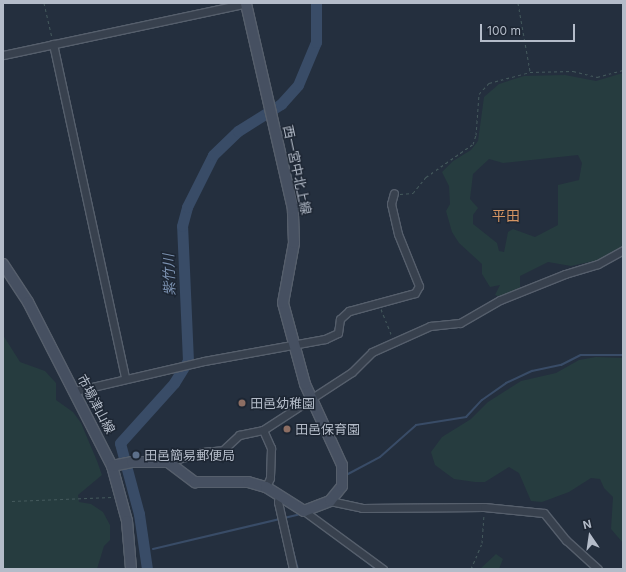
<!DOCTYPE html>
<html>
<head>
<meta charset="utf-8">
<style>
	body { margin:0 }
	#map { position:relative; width:626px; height:572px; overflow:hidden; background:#242f3e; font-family:Inter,"Noto Sans JP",sans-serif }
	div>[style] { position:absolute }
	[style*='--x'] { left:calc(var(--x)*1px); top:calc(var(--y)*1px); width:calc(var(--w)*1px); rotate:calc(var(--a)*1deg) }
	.green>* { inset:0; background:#263c3f }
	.stream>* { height:2px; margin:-1px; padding:0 1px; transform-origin:1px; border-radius:1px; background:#394c67 }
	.river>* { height:11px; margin:-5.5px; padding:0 5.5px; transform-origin:5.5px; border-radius:5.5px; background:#394c67 }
	.path>* { height:1px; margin-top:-0.5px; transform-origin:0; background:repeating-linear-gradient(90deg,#44595c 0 3px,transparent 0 6px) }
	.roads { filter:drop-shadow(1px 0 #565f6c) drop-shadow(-1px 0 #565f6c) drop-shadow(0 1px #565f6c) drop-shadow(0 -1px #565f6c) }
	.street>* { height:7px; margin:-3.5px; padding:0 3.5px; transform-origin:3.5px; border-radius:3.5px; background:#38414e }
	.secondary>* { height:10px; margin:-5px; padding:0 5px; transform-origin:5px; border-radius:5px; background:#465061 }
	.dots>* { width:11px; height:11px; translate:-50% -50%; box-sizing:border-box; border:2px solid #1d2633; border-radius:50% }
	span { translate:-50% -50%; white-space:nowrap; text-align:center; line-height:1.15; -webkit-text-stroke:3px #1d2633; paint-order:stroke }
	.street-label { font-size:13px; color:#b4bcc9 }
	.poi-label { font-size:13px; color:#b4bcc9 }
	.left { translate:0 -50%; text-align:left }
	.neighbourhood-label { font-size:14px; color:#d59563 }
	.water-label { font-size:14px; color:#7c92b1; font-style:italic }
	.frame { position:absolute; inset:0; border:4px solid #b4bcc9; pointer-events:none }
	.north { position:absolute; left:570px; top:516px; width:40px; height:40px; -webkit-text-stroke:3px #1d2633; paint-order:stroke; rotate:347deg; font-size:11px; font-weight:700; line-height:16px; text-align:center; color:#b4bcc9 }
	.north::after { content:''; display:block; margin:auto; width:14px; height:18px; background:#b4bcc9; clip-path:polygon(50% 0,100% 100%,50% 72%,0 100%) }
	.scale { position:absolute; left:480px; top:24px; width:95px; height:18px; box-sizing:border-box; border:2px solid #b4bcc9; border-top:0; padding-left:5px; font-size:12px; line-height:14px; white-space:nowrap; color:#b4bcc9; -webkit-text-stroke:3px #1d2633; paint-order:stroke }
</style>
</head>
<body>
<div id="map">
	<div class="green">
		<i style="clip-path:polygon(evenodd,623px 73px,623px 247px,603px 259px,571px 266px,548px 262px,520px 276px,520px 290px,501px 297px,495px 295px,500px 285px,490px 287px,482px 274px,482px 264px,459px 243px,452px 232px,446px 211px,450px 204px,449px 186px,442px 172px,453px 161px,471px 150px,478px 141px,484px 97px,499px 84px,524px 76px,565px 75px,596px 81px,623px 73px,578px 155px,582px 163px,579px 180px,558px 185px,558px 225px,535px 237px,513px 229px,508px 232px,504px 252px,499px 251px,497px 243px,473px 224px,473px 215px,478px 208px,470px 199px,473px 174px,489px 159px,503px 163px,578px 155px)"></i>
		<i style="clip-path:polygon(3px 335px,20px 362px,45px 371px,56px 383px,56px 400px,73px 412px,81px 423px,97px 461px,102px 475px,78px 495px,79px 502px,91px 504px,103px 512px,110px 525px,110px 540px,104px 546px,97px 569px,3px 569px)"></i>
		<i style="clip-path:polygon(596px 357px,623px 358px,623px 543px,611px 529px,613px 497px,604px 488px,600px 479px,591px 478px,569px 492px,542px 502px,531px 501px,519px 473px,509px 467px,485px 482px,475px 482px,454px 479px,435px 465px,431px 452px,442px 437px,471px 419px,488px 402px,521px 381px,556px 373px,579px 360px)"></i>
		<i style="clip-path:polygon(496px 554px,503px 559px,499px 569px,480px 569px)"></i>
	</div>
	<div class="stream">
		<i style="--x:348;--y:474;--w:36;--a:-28"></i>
		<i style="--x:380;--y:457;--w:48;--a:-41.6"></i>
		<i style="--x:416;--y:425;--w:51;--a:-9.1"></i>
		<i style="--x:466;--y:417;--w:23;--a:-47"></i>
		<i style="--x:482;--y:400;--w:29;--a:-35"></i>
		<i style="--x:506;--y:383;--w:29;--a:-25"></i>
		<i style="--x:532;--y:371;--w:30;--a:-12"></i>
		<i style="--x:561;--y:365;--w:22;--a:-27"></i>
		<i style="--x:581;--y:355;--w:42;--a:0"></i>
		<i style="--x:288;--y:532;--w:38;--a:75"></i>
		<i style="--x:153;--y:549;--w:152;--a:-13.3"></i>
		<i style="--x:351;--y:550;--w:31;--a:37"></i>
	</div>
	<div class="river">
		<i style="--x:147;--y:569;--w:56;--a:-98.3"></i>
		<i style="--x:139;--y:514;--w:73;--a:-105"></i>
		<i style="--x:120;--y:443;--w:81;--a:-48"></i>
		<i style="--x:174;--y:383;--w:26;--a:-58"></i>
		<i style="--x:188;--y:361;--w:135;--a:-92.5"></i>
		<i style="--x:182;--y:226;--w:20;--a:-75"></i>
		<i style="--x:187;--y:207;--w:58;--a:-63.4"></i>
		<i style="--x:213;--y:155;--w:35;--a:-44"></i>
		<i style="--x:238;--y:131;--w:51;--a:-32.1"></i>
		<i style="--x:281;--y:104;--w:25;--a:-48"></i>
		<i style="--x:298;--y:85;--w:47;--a:-67.3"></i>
		<i style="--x:316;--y:42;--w:39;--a:-90"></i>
	</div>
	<div class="path">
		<i style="--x:44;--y:3;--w:35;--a:77"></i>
		<i style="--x:518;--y:3;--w:69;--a:80"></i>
		<i style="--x:400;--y:194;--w:13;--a:-4"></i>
		<i style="--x:413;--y:193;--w:21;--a:-51"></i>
		<i style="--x:426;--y:177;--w:57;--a:-35.1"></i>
		<i style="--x:473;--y:144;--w:9;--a:-72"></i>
		<i style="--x:476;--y:135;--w:41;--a:-85.8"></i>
		<i style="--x:479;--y:94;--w:15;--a:-48"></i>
		<i style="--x:489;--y:83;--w:42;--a:-15"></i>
		<i style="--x:530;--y:72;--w:43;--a:-1.3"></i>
		<i style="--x:573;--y:71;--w:25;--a:14"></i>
		<i style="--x:597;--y:77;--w:27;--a:-15"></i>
		<i style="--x:381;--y:309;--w:29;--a:68"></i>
		<i style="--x:12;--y:501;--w:100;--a:-2.3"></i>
		<i style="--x:471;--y:569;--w:28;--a:-67"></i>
		<i style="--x:482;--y:543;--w:29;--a:-86"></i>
	</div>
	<div class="roads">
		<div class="street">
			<i style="--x:53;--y:44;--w:342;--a:77.8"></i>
			<i style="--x:3;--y:55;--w:249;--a:-12"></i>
			<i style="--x:75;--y:391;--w:132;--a:-13.1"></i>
			<i style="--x:204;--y:361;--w:123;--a:-10.3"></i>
			<i style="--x:325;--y:339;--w:14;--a:-25"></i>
			<i style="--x:338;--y:333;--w:14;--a:-82"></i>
			<i style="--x:340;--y:319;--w:12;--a:-42"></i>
			<i style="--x:349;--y:311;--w:68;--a:-15.3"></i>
			<i style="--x:415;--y:293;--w:8;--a:-60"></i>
			<i style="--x:419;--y:286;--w:56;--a:-112"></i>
			<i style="--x:398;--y:234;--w:31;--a:-103"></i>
			<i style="--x:391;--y:204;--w:11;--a:-75"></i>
			<i style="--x:263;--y:430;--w:20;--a:66"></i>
			<i style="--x:271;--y:448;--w:30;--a:92"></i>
			<i style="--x:270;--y:478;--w:10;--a:114"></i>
			<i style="--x:168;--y:462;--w:35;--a:-16"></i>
			<i style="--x:202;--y:452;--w:21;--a:-5"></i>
			<i style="--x:223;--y:450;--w:22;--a:-43"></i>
			<i style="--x:239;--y:435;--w:25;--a:-12"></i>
			<i style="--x:263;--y:430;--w:106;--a:-33.1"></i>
			<i style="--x:352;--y:372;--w:28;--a:-45"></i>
			<i style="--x:372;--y:352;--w:64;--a:-24.1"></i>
			<i style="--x:430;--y:326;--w:30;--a:-6"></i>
			<i style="--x:460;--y:323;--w:46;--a:-29.9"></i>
			<i style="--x:500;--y:300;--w:70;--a:-21.8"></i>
			<i style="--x:565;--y:274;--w:34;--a:-17"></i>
			<i style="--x:598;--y:264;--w:29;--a:-29"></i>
			<i style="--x:279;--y:495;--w:7;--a:98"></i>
			<i style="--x:278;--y:502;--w:69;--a:77.4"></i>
			<i style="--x:330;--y:501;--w:33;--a:12"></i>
			<i style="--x:362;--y:508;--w:122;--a:-0.5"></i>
			<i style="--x:484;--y:507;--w:60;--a:5.7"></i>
			<i style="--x:544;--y:513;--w:35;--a:51"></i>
			<i style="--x:566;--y:540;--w:43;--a:42.2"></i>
			<i style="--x:304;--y:511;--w:98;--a:36.3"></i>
		</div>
		<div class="secondary">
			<i style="--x:3;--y:264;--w:45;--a:56.7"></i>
			<i style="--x:28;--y:302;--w:184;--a:62.9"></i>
			<i style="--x:112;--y:466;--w:57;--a:74.7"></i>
			<i style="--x:127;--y:521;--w:48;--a:85.2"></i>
			<i style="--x:112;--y:466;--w:20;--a:-11"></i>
			<i style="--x:132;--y:462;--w:36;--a:0"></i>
			<i style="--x:168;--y:462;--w:34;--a:37"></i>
			<i style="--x:195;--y:482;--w:53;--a:0"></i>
			<i style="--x:248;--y:482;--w:19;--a:16"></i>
			<i style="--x:266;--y:487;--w:45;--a:32.3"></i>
			<i style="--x:304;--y:511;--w:28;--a:-21"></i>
			<i style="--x:330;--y:501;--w:19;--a:-51"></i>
			<i style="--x:342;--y:486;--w:21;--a:-90"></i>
			<i style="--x:342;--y:465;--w:89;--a:-114.6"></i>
			<i style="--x:305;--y:384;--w:84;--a:-105.2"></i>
			<i style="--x:283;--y:303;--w:61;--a:-79.6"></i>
			<i style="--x:294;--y:243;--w:34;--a:-92"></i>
			<i style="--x:293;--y:209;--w:211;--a:-102.9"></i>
		</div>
	</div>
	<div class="dots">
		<i style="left:242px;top:403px;background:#8d6e63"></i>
		<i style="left:287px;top:429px;background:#8d6e63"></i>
		<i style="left:136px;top:455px;background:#5c6f8a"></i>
	</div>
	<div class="street-label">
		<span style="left:297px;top:170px;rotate:78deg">西一宮中北上線</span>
		<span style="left:96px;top:404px;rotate:62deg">市場津山線</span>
	</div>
	<div class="poi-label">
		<span class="left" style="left:250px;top:403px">田邑幼稚園</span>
		<span class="left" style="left:295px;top:429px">田邑保育園</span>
		<span class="left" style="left:144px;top:455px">田邑簡易郵便局</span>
	</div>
	<div class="neighbourhood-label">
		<span style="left:506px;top:216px">平田</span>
	</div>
	<div class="water-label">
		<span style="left:169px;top:275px;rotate:-92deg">紫竹川</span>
	</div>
	<div class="frame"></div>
	<div class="north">N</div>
	<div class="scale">100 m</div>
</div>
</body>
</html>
